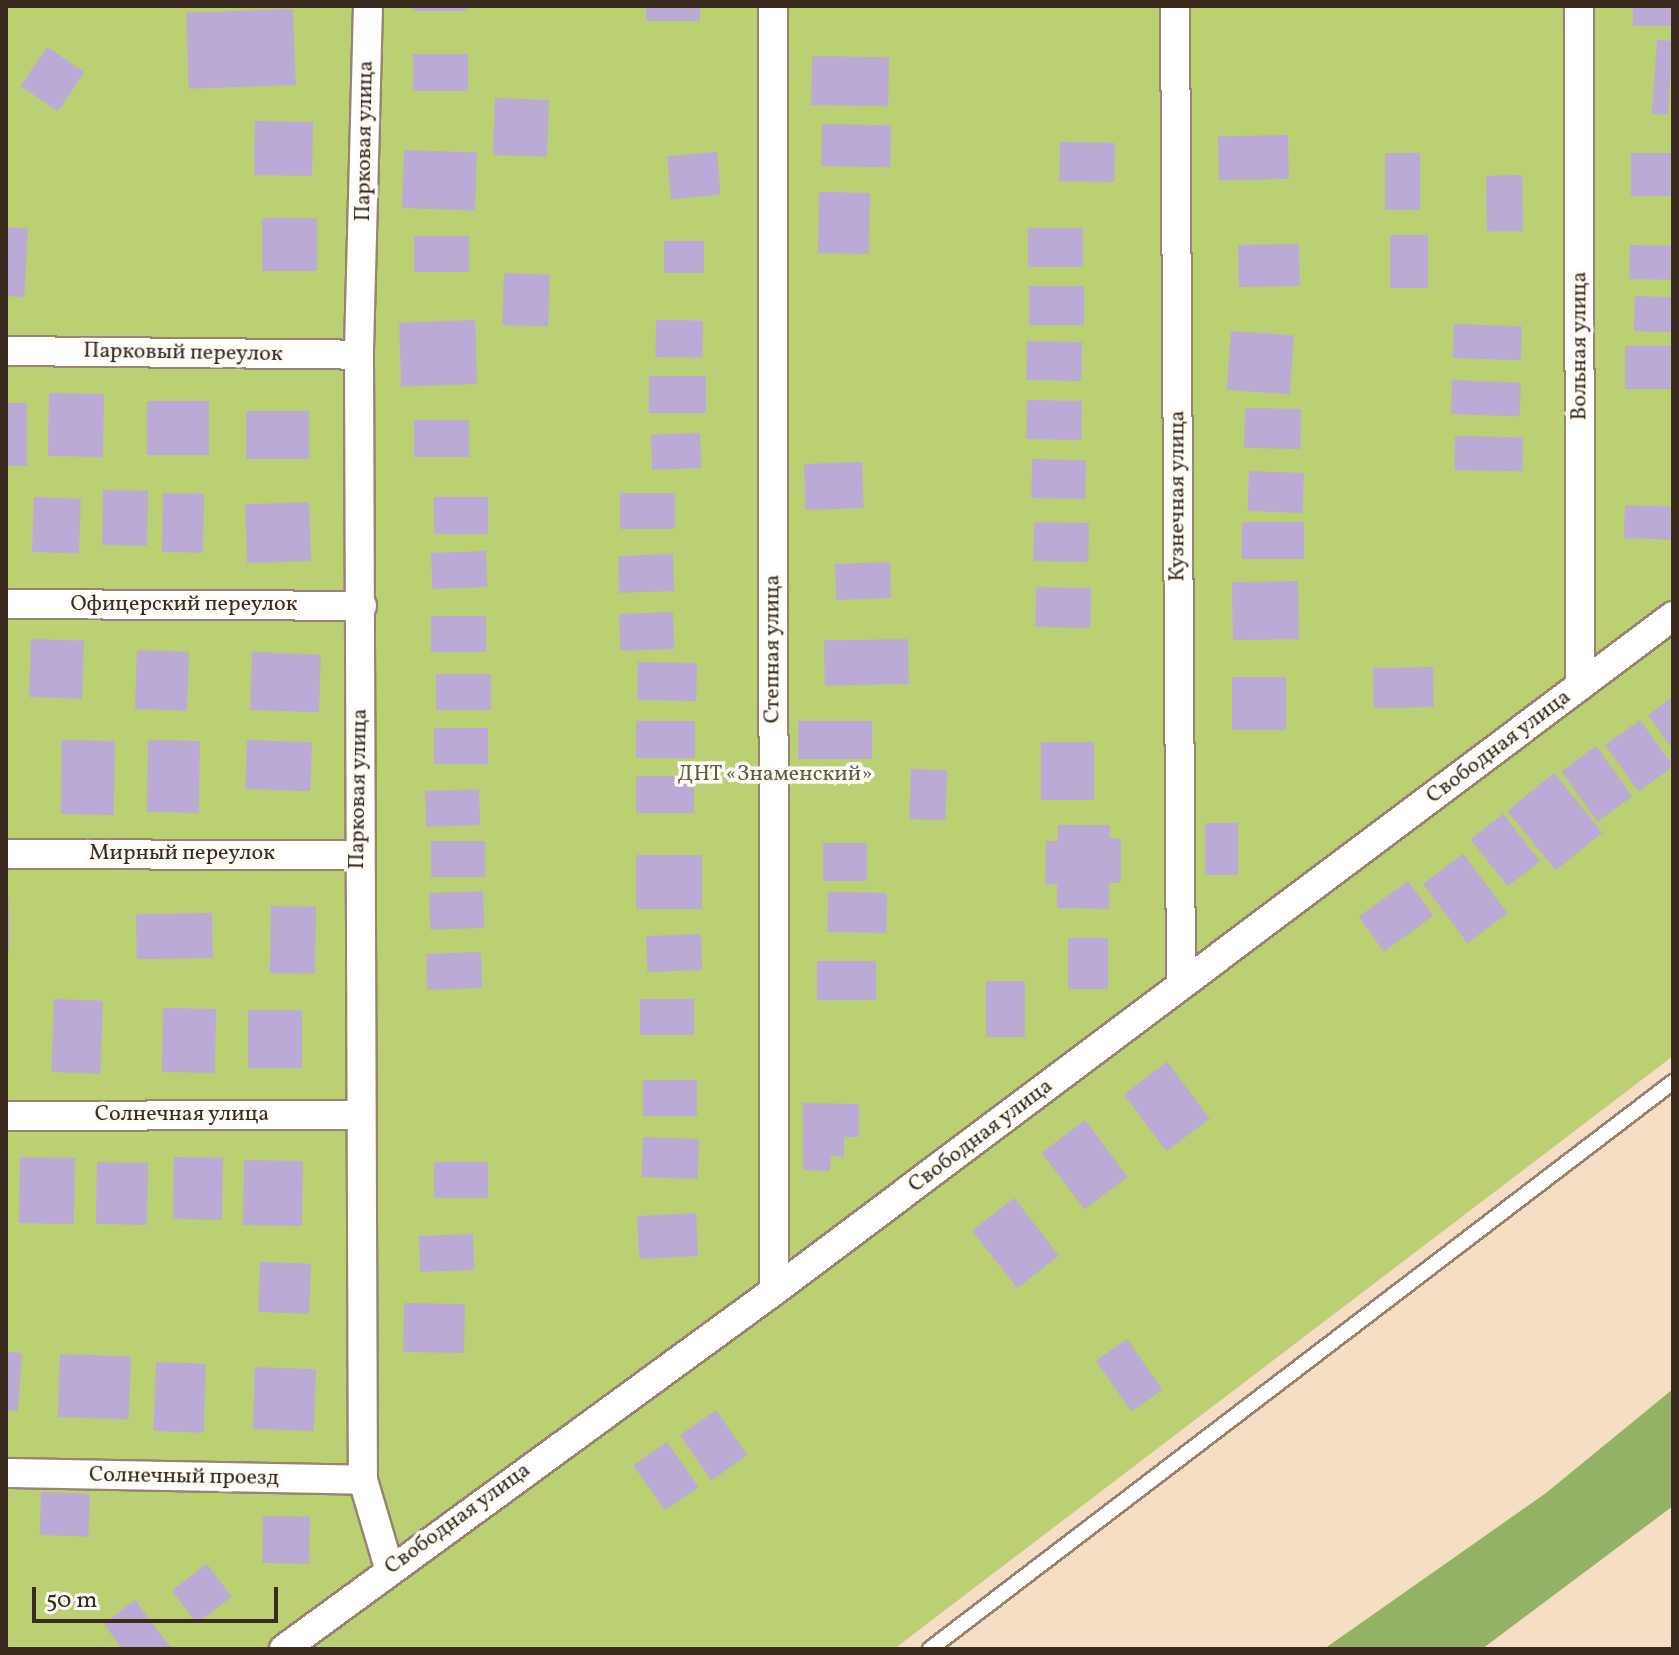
<!DOCTYPE html>
<html>
<head>
<meta charset="utf-8">
<style>
	body { margin:0 }
	#map { position:relative; width:1679px; height:1655px; overflow:hidden; background:#f5dec3; font-family:Vollkorn,serif }
	div>[style] { position:absolute }
	[style*='--x'] { left:calc(var(--x)*1px); top:calc(var(--y)*1px); width:calc(var(--w)*1px); rotate:calc(var(--a)*1deg) }
	.green>* { inset:0; background:#bbcf73 }
	.forest>* { inset:0; background:#94b265 }
	.building>* { inset:0; background:#bcaad6; transform-origin:0 0 }
	.roads { filter:drop-shadow(2px 0 #988470) drop-shadow(-2px 0 #988470) drop-shadow(0 2px #988470) drop-shadow(0 -2px #988470) }
	.lane>* { height:14px; margin:-7px; padding:0 7px; transform-origin:7px; border-radius:7px; background:#fff }
	.street>* { height:28px; margin:-14px; padding:0 14px; transform-origin:14px; border-radius:14px; background:#fff }
	span { translate:-50% -50%; white-space:nowrap; text-align:center; line-height:1.15; -webkit-text-stroke:7px #fdfcf7; paint-order:stroke }
	.street-label { font-size:22px; color:#3b2a1e }
	.park-label { font-size:22px; color:#615c38 }
	.frame { position:absolute; inset:0; border:8px solid #3b2a1e; pointer-events:none }
	.scale { position:absolute; left:32px; top:1587px; width:246px; height:36px; box-sizing:border-box; border:4px solid #3b2a1e; border-top:0; padding-left:10px; font-size:24px; line-height:28px; white-space:nowrap; color:#3b2a1e; -webkit-text-stroke:6px #fdfcf7; paint-order:stroke }
</style>
</head>
<body>
<div id="map">
	<div class="green">
		<i style="clip-path:polygon(6px 6px,1673px 6px,1673px 1056px,894px 1649px,6px 1649px)"></i>
	</div>
	<div class="forest">
		<i style="clip-path:polygon(1673px 1389px,1673px 1506px,1482px 1649px,1324px 1649px,1546px 1493px)"></i>
	</div>
	<div class="building">
		<i style="left:413px;top:6px;width:54px;height:5px"></i>
		<i style="left:646px;top:6px;width:54px;height:15px"></i>
		<i style="left:1633px;top:6px;width:40px;height:20px"></i>
		<i style="left:293px;top:9px;width:76px;height:107px;rotate:88deg"></i>
		<i style="left:1657px;top:40px;width:16px;height:74px;rotate:4deg"></i>
		<i style="left:47px;top:47px;width:45px;height:47px;rotate:34deg"></i>
		<i style="left:468px;top:54px;width:37px;height:55px;rotate:90deg"></i>
		<i style="left:812px;top:56px;width:77px;height:49px;rotate:1deg"></i>
		<i style="left:495px;top:98px;width:54px;height:57px;rotate:2deg"></i>
		<i style="left:255px;top:121px;width:58px;height:54px;rotate:1deg"></i>
		<i style="left:822px;top:124px;width:69px;height:42px;rotate:1deg"></i>
		<i style="left:1288px;top:135px;width:44px;height:70px;rotate:89deg"></i>
		<i style="left:1060px;top:142px;width:55px;height:39px;rotate:1deg"></i>
		<i style="left:404px;top:150px;width:73px;height:58px;rotate:2deg"></i>
		<i style="left:717px;top:152px;width:43px;height:50px;rotate:85deg"></i>
		<i style="left:1385px;top:153px;width:35px;height:57px"></i>
		<i style="left:1631px;top:153px;width:42px;height:43px"></i>
		<i style="left:1522px;top:175px;width:56px;height:36px;rotate:89deg"></i>
		<i style="left:819px;top:192px;width:51px;height:61px;rotate:1deg"></i>
		<i style="left:262px;top:218px;width:55px;height:53px"></i>
		<i style="left:6px;top:227px;width:22px;height:69px;rotate:3deg"></i>
		<i style="left:1028px;top:228px;width:55px;height:39px"></i>
		<i style="left:1428px;top:235px;width:53px;height:38px;rotate:90deg"></i>
		<i style="left:469px;top:236px;width:36px;height:55px;rotate:90deg"></i>
		<i style="left:664px;top:241px;width:40px;height:32px"></i>
		<i style="left:1299px;top:244px;width:42px;height:61px;rotate:89deg"></i>
		<i style="left:1630px;top:245px;width:43px;height:34px;rotate:1deg"></i>
		<i style="left:504px;top:273px;width:46px;height:52px;rotate:2deg"></i>
		<i style="left:1029px;top:286px;width:55px;height:39px"></i>
		<i style="left:1635px;top:296px;width:38px;height:35px;rotate:2deg"></i>
		<i style="left:475px;top:320px;width:64px;height:76px;rotate:88deg"></i>
		<i style="left:656px;top:320px;width:47px;height:37px;rotate:1deg"></i>
		<i style="left:1454px;top:324px;width:68px;height:34px;rotate:2deg"></i>
		<i style="left:1231px;top:331px;width:63px;height:59px;rotate:4deg"></i>
		<i style="left:1027px;top:341px;width:55px;height:39px;rotate:1deg"></i>
		<i style="left:1673px;top:346px;width:43px;height:48px;rotate:90deg"></i>
		<i style="left:706px;top:376px;width:37px;height:57px;rotate:90deg"></i>
		<i style="left:1452px;top:380px;width:69px;height:34px;rotate:2deg"></i>
		<i style="left:49px;top:393px;width:55px;height:63px;rotate:1deg"></i>
		<i style="left:1027px;top:400px;width:55px;height:39px;rotate:1deg"></i>
		<i style="left:147px;top:401px;width:62px;height:54px"></i>
		<i style="left:6px;top:403px;width:21px;height:63px"></i>
		<i style="left:1245px;top:408px;width:56px;height:40px;rotate:1deg"></i>
		<i style="left:246px;top:411px;width:63px;height:48px"></i>
		<i style="left:469px;top:420px;width:37px;height:55px;rotate:90deg"></i>
		<i style="left:700px;top:433px;width:35px;height:49px;rotate:88deg"></i>
		<i style="left:1455px;top:436px;width:68px;height:34px;rotate:1deg"></i>
		<i style="left:1032px;top:459px;width:54px;height:39px;rotate:1deg"></i>
		<i style="left:862px;top:462px;width:46px;height:58px;rotate:88deg"></i>
		<i style="left:1249px;top:471px;width:55px;height:40px;rotate:2deg"></i>
		<i style="left:103px;top:490px;width:45px;height:55px;rotate:1deg"></i>
		<i style="left:163px;top:493px;width:41px;height:59px;rotate:1deg"></i>
		<i style="left:620px;top:493px;width:55px;height:36px"></i>
		<i style="left:34px;top:497px;width:47px;height:55px;rotate:2deg"></i>
		<i style="left:434px;top:497px;width:54px;height:37px"></i>
		<i style="left:309px;top:502px;width:59px;height:64px;rotate:88deg"></i>
		<i style="left:1625px;top:505px;width:48px;height:33px;rotate:2deg"></i>
		<i style="left:1034px;top:522px;width:55px;height:39px;rotate:1deg"></i>
		<i style="left:1304px;top:522px;width:37px;height:62px;rotate:90deg"></i>
		<i style="left:486px;top:551px;width:36px;height:55px;rotate:88deg"></i>
		<i style="left:673px;top:554px;width:37px;height:55px;rotate:88deg"></i>
		<i style="left:890px;top:562px;width:36px;height:55px;rotate:88deg"></i>
		<i style="left:1298px;top:581px;width:58px;height:66px;rotate:89deg"></i>
		<i style="left:1036px;top:587px;width:55px;height:40px;rotate:1deg"></i>
		<i style="left:673px;top:612px;width:37px;height:54px;rotate:88deg"></i>
		<i style="left:486px;top:616px;width:36px;height:55px;rotate:90deg"></i>
		<i style="left:31px;top:639px;width:53px;height:58px;rotate:2deg"></i>
		<i style="left:908px;top:639px;width:45px;height:84px;rotate:89deg"></i>
		<i style="left:137px;top:650px;width:52px;height:59px;rotate:2deg"></i>
		<i style="left:252px;top:652px;width:69px;height:58px;rotate:2deg"></i>
		<i style="left:638px;top:662px;width:59px;height:38px;rotate:1deg"></i>
		<i style="left:1433px;top:667px;width:40px;height:60px;rotate:89deg"></i>
		<i style="left:436px;top:674px;width:55px;height:36px"></i>
		<i style="left:1232px;top:677px;width:54px;height:53px"></i>
		<i style="clip-path:polygon(1673px 697px,1673px 750px,1648px 715px)"></i>
		<i style="left:1640px;top:720px;width:57px;height:43px;rotate:54deg"></i>
		<i style="left:636px;top:721px;width:59px;height:37px"></i>
		<i style="left:872px;top:721px;width:38px;height:74px;rotate:90deg"></i>
		<i style="left:434px;top:728px;width:54px;height:36px"></i>
		<i style="left:62px;top:740px;width:53px;height:74px;rotate:1deg"></i>
		<i style="left:148px;top:740px;width:52px;height:72px;rotate:1deg"></i>
		<i style="left:247px;top:740px;width:65px;height:49px;rotate:2deg"></i>
		<i style="left:1041px;top:742px;width:53px;height:58px"></i>
		<i style="left:1596px;top:746px;width:62px;height:43px;rotate:54deg"></i>
		<i style="left:911px;top:769px;width:36px;height:50px;rotate:2deg"></i>
		<i style="left:1554px;top:773px;width:77px;height:60px;rotate:51deg"></i>
		<i style="left:636px;top:776px;width:58px;height:37px"></i>
		<i style="left:479px;top:789px;width:36px;height:54px;rotate:88deg"></i>
		<i style="left:1503px;top:814px;width:60px;height:41px;rotate:52deg"></i>
		<i style="left:1205px;top:823px;width:33px;height:52px"></i>
		<i style="clip-path:polygon(1058px 825px,1110px 825px,1109px 838px,1121px 839px,1121px 883px,1109px 883px,1109px 909px,1057px 908px,1057px 884px,1045px 884px,1046px 841px,1058px 841px)"></i>
		<i style="left:431px;top:841px;width:54px;height:36px"></i>
		<i style="left:823px;top:843px;width:44px;height:38px"></i>
		<i style="left:1463px;top:854px;width:74px;height:50px;rotate:53deg"></i>
		<i style="left:636px;top:855px;width:66px;height:54px"></i>
		<i style="left:1408px;top:881px;width:43px;height:61px;rotate:54deg"></i>
		<i style="left:483px;top:891px;width:37px;height:54px;rotate:88deg"></i>
		<i style="left:828px;top:892px;width:59px;height:40px;rotate:1deg"></i>
		<i style="left:6px;top:899px;width:3px;height:55px"></i>
		<i style="left:271px;top:906px;width:45px;height:67px;rotate:1deg"></i>
		<i style="left:212px;top:913px;width:45px;height:76px;rotate:89deg"></i>
		<i style="left:701px;top:934px;width:36px;height:55px;rotate:88deg"></i>
		<i style="left:1068px;top:938px;width:40px;height:51px"></i>
		<i style="left:481px;top:952px;width:36px;height:55px;rotate:88deg"></i>
		<i style="left:817px;top:961px;width:59px;height:39px"></i>
		<i style="left:986px;top:981px;width:39px;height:56px"></i>
		<i style="left:54px;top:999px;width:49px;height:73px;rotate:2deg"></i>
		<i style="left:640px;top:999px;width:54px;height:36px"></i>
		<i style="left:163px;top:1008px;width:53px;height:64px;rotate:1deg"></i>
		<i style="left:248px;top:1010px;width:54px;height:58px"></i>
		<i style="left:1167px;top:1062px;width:71px;height:54px;rotate:53deg"></i>
		<i style="left:697px;top:1080px;width:36px;height:54px;rotate:90deg"></i>
		<i style="clip-path:polygon(803px 1103px,859px 1104px,859px 1137px,844px 1137px,844px 1157px,831px 1156px,830px 1171px,803px 1170px)"></i>
		<i style="left:1085px;top:1120px;width:71px;height:54px;rotate:53deg"></i>
		<i style="left:643px;top:1137px;width:56px;height:40px;rotate:2deg"></i>
		<i style="left:20px;top:1157px;width:55px;height:66px;rotate:1deg"></i>
		<i style="left:174px;top:1157px;width:49px;height:62px;rotate:1deg"></i>
		<i style="left:244px;top:1160px;width:59px;height:65px;rotate:1deg"></i>
		<i style="left:97px;top:1162px;width:51px;height:62px;rotate:1deg"></i>
		<i style="left:434px;top:1162px;width:54px;height:36px"></i>
		<i style="left:1014px;top:1198px;width:73px;height:53px;rotate:52deg"></i>
		<i style="left:696px;top:1213px;width:43px;height:59px;rotate:87deg"></i>
		<i style="left:473px;top:1234px;width:36px;height:54px;rotate:88deg"></i>
		<i style="left:260px;top:1262px;width:51px;height:50px;rotate:2deg"></i>
		<i style="left:404px;top:1303px;width:61px;height:49px;rotate:1deg"></i>
		<i style="left:1127px;top:1339px;width:62px;height:38px;rotate:55deg"></i>
		<i style="left:6px;top:1352px;width:16px;height:58px;rotate:4deg"></i>
		<i style="left:60px;top:1354px;width:71px;height:63px;rotate:2deg"></i>
		<i style="left:156px;top:1362px;width:50px;height:69px;rotate:2deg"></i>
		<i style="left:255px;top:1367px;width:61px;height:62px;rotate:2deg"></i>
		<i style="left:716px;top:1410px;width:55px;height:44px;rotate:55deg"></i>
		<i style="left:667px;top:1442px;width:55px;height:41px;rotate:55deg"></i>
		<i style="left:41px;top:1492px;width:49px;height:43px;rotate:2deg"></i>
		<i style="left:263px;top:1516px;width:47px;height:47px;rotate:1deg"></i>
		<i style="left:207px;top:1564px;width:41px;height:44px;rotate:53deg"></i>
		<i style="clip-path:polygon(135px 1600px,172px 1649px,122px 1649px,104px 1624px)"></i>
	</div>
	<div class="roads">
		<div class="lane">
			<i style="--x:930;--y:1649;--w:935;--a:-37.35"></i>
		</div>
		<div class="street">
			<i style="--x:368;--y:6;--w:349;--a:91.5"></i>
			<i style="--x:359;--y:355;--w:1125;--a:89.8"></i>
			<i style="--x:363;--y:1480;--w:92;--a:73.5"></i>
			<i style="--x:773;--y:6;--w:1285;--a:89.96"></i>
			<i style="--x:1175;--y:6;--w:979;--a:89.65"></i>
			<i style="--x:1579;--y:6;--w:680;--a:89.92"></i>
			<i style="--x:6;--y:351;--w:353;--a:0.6"></i>
			<i style="--x:6;--y:604;--w:356;--a:0.3"></i>
			<i style="--x:6;--y:854;--w:352;--a:0.2"></i>
			<i style="--x:6;--y:1116;--w:353;--a:-0.2"></i>
			<i style="--x:6;--y:1473;--w:357;--a:1.1"></i>
			<i style="--x:284;--y:1649;--w:607;--a:-36.15"></i>
			<i style="--x:774;--y:1291;--w:1124;--a:-36.9"></i>
		</div>
	</div>
	<div class="street-label">
		<span style="left:365px;top:141px;rotate:-89deg">Парковая улица</span>
		<span style="left:1580px;top:346px;rotate:-90deg">Вольная улица</span>
		<span style="left:183px;top:353px;rotate:1deg">Парковый переулок</span>
		<span style="left:1178px;top:496px;rotate:-90deg">Кузнечная улица</span>
		<span style="left:184px;top:605px">Офицерский переулок</span>
		<span style="left:773px;top:649px;rotate:-90deg">Степная улица</span>
		<span style="left:1499px;top:747px;rotate:-37deg">Свободная улица</span>
		<span style="left:359px;top:789px;rotate:-89deg">Парковая улица</span>
		<span style="left:182px;top:854px">Мирный переулок</span>
		<span style="left:182px;top:1115px">Солнечная улица</span>
		<span style="left:981px;top:1136px;rotate:-37deg">Свободная улица</span>
		<span style="left:184px;top:1477px;rotate:1deg">Солнечный проезд</span>
		<span style="left:458px;top:1519px;rotate:-36deg">Свободная улица</span>
	</div>
	<div class="park-label">
		<span style="left:775px;top:775px">ДНТ «Знаменский»</span>
	</div>
	<div class="frame"></div>
	<div class="scale">50 m</div>
</div>
</body>
</html>
